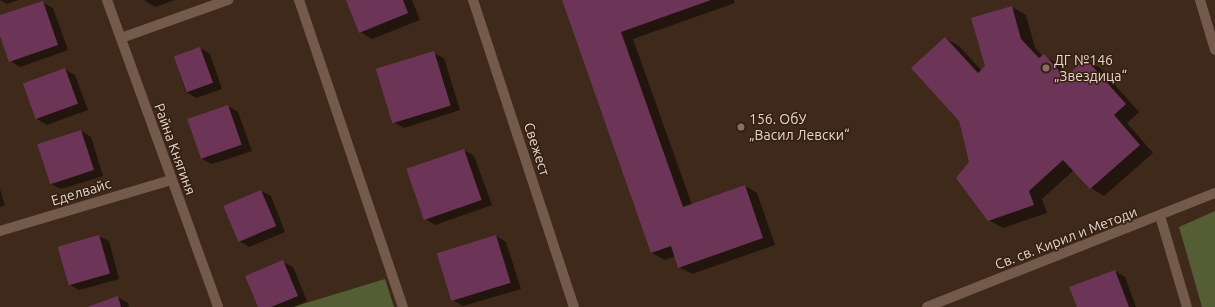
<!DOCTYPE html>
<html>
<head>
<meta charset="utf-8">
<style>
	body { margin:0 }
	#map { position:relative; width:1215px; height:307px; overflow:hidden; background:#3e291a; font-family:Ubuntu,sans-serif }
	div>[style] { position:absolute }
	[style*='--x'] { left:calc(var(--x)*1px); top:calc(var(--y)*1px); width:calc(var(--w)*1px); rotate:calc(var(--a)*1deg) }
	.green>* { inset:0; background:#555d35 }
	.shadow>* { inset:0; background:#0007 }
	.building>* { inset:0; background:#6c3557; transform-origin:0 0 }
	.street>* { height:10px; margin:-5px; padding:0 5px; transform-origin:5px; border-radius:5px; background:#735a4b }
	.dots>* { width:11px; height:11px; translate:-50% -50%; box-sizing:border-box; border:2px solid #341f11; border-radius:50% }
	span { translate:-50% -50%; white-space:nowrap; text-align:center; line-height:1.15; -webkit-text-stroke:3px #341f11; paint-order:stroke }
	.poi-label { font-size:14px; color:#e5d7ce }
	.left { translate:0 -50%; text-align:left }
	.street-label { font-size:14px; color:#e5d7ce }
</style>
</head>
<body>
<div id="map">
	<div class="green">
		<i style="clip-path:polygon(1215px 211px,1215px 307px,1202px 307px,1179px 227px)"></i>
		<i style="clip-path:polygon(385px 279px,394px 307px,293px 307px)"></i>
	</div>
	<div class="shadow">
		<i style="clip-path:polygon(0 0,19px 0,7px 4px)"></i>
		<i style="clip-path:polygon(144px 0,175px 0,155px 7px)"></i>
		<i style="clip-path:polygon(347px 0,412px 0,420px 20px,372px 39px,360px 32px)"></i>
		<i style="clip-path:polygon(563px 0,734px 0,735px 3px,633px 39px,692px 205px,745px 186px,757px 193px,775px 245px,692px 274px,679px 267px,675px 256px,665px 260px,652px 253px)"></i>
		<i style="clip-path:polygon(42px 2px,53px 8px,68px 50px,20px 67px,10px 61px,0 33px,0 16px)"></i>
		<i style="clip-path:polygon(1012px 7px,1026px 15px,1035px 48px,1043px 56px,1058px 63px,1069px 75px,1086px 60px,1100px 68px,1139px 112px,1127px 123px,1153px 153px,1104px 196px,1091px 188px,1074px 170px,1042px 199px,1047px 213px,1003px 228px,989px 220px,970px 162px,945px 38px,959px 46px,982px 71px,986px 66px)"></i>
		<i style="clip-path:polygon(200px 48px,210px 54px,222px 89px,196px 98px,186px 92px,174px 57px)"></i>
		<i style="clip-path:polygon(433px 53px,444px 58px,460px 110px,404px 128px,394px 122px)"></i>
		<i style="clip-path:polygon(64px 69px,75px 75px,88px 110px,47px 125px,37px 119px)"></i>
		<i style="clip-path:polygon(228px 106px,238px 112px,252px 151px,212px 164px,202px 159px)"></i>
		<i style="clip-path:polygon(81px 131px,91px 137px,103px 176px,61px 189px,51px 184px)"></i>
		<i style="clip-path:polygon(464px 150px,474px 156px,492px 205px,435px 225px,425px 219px)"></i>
		<i style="clip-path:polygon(0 189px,5px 205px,0 207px)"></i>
		<i style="clip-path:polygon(261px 191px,271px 196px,285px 232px,249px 247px,239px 241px)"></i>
		<i style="clip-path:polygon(98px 236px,109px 241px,119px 279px,79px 290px,69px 284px)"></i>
		<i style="clip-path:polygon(496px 236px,506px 242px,521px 289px,463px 306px,453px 300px)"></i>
		<i style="clip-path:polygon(283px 262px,293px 267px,307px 301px,294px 307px,259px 307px)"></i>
		<i style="clip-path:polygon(1115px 271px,1125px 277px,1136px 307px,1078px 307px)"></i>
		<i style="clip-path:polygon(118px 297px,128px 303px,129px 307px,89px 307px)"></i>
	</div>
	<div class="building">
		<i style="clip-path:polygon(346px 0,403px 0,408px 13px,359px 33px)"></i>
		<i style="clip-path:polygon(562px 0,711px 0,621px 32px,683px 207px,745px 185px,763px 238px,678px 268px,671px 246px,651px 253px)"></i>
		<i style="clip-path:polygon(43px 1px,58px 45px,9px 62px,0 36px,0 15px)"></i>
		<i style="clip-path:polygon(1012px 6px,1021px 39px,1039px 58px,1044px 54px,1065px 77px,1086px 59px,1126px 104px,1114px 115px,1140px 145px,1090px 189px,1063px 160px,1029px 191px,1034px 205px,988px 221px,956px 178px,969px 162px,959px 121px,911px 68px,945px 37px,978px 73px,985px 66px,971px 18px)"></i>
		<i style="left:200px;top:47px;width:38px;height:28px;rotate:70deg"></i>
		<i style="left:434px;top:51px;width:57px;height:61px;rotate:73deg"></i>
		<i style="left:65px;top:68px;width:38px;height:45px;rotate:70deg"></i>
		<i style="left:228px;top:105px;width:42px;height:43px;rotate:71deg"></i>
		<i style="left:81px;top:130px;width:42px;height:46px;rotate:72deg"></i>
		<i style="left:464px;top:149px;width:54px;height:61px;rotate:71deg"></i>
		<i style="left:261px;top:190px;width:39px;height:41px;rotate:67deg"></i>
		<i style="left:99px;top:235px;width:40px;height:43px;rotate:74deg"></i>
		<i style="left:496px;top:235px;width:50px;height:62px;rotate:73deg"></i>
		<i style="clip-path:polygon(283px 260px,298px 296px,271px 307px,258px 307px,245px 276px)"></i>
		<i style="clip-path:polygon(1115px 270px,1129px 307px,1077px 307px,1069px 287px)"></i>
		<i style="clip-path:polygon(118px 296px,121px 307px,87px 307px)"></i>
	</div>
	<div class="street">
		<i style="--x:107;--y:0;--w:326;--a:70.1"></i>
		<i style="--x:299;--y:0;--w:324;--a:71.3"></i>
		<i style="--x:473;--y:0;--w:323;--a:71.8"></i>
		<i style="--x:1200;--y:0;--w:52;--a:73.3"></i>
		<i style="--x:121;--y:38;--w:114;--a:-19.6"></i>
		<i style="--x:1160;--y:216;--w:95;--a:73.5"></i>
		<i style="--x:0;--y:231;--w:178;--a:-16.6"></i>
		<i style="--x:927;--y:307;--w:310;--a:-21.6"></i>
	</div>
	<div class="dots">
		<i style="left:1046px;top:68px;background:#8d6e63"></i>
		<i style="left:741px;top:127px;background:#8d6e63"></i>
	</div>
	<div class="poi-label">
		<span class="left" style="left:1054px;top:68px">ДГ №146<br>„Звездица“</span>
		<span class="left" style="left:749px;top:127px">156. ОбУ<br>„Васил Левски“</span>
	</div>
	<div class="street-label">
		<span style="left:175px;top:149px;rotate:70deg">Райна Княгиня</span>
		<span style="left:537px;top:149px;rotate:72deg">Свежест</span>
		<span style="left:81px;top:192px;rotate:-17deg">Еделвайс</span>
		<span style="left:1066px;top:238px;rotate:-21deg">Св. св. Кирил и Методи</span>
	</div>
</div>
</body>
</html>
